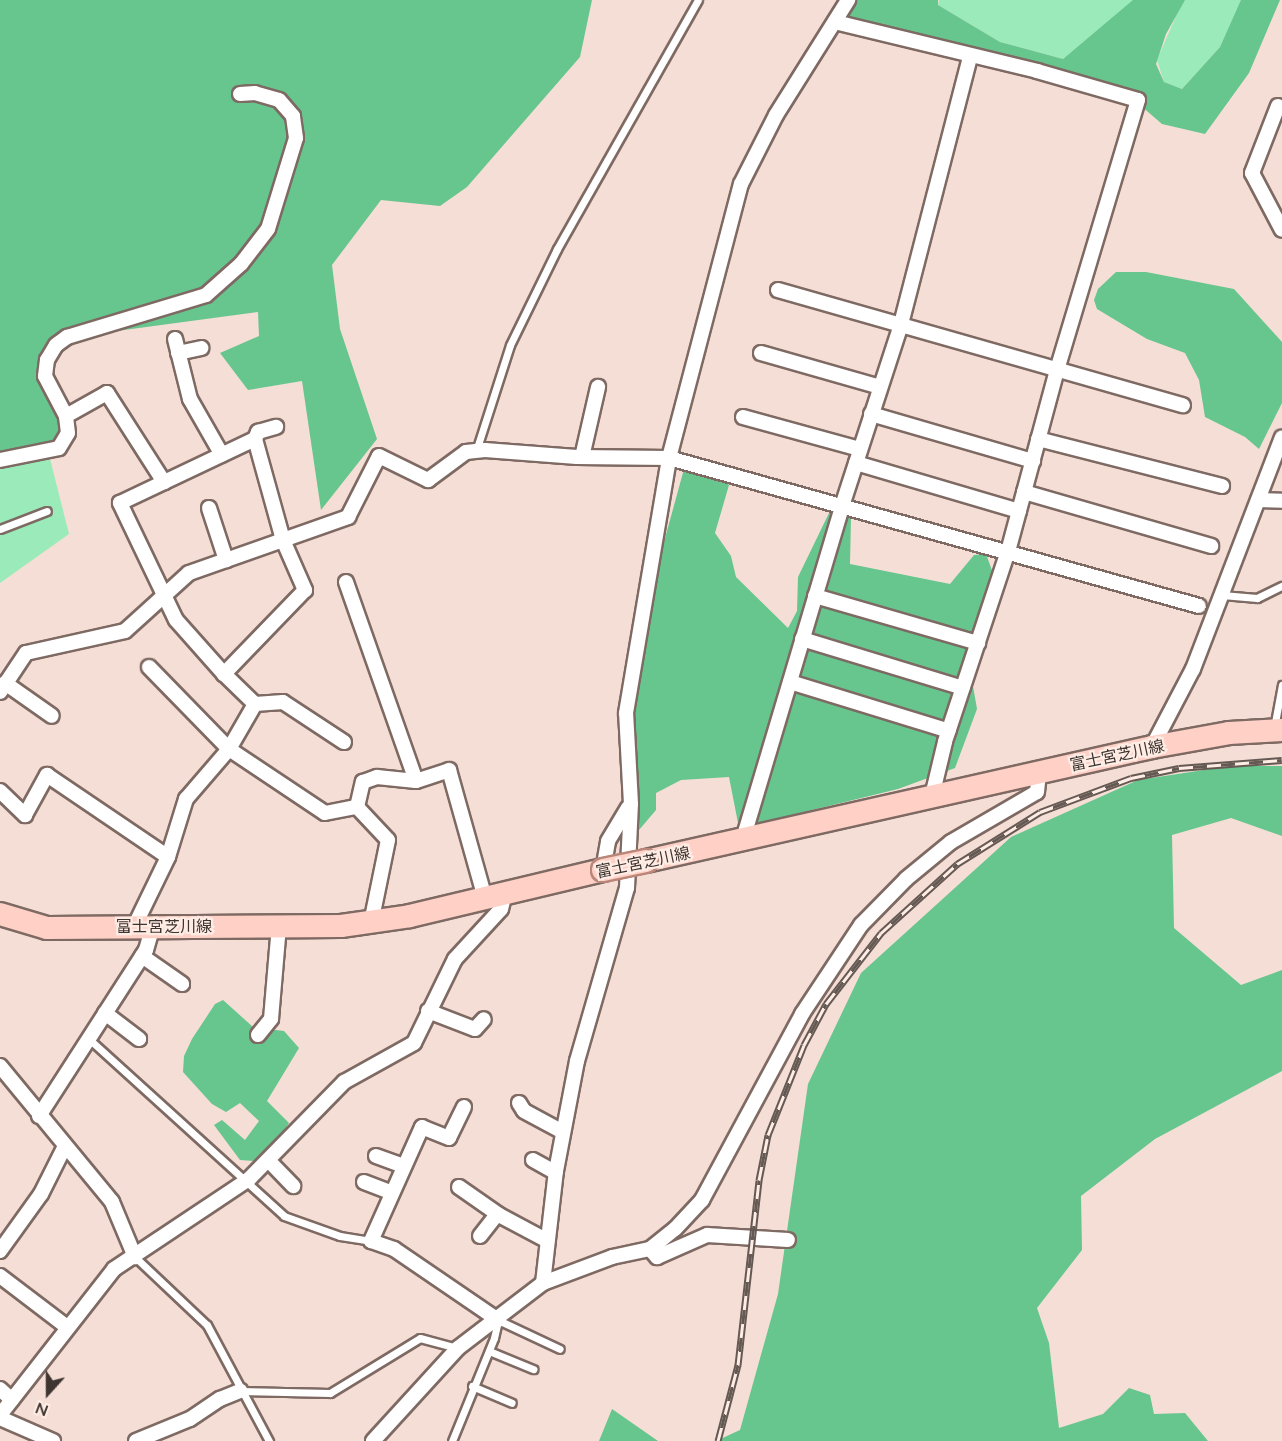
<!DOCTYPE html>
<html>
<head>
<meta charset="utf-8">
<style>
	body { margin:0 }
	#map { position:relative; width:1282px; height:1441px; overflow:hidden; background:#f5ded5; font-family:Lato,"Noto Sans JP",sans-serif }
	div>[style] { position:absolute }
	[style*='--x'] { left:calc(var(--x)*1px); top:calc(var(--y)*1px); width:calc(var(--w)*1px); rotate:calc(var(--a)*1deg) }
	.green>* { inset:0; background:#9aebb9 }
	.forest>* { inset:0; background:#67c58e }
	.roads { filter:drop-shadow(2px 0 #7e6a63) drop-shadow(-2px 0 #7e6a63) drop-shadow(0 2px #7e6a63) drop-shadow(0 -2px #7e6a63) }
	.service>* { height:7px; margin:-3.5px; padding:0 3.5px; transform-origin:3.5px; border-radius:3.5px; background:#fff }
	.minor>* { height:14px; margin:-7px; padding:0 7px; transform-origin:7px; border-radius:7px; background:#fff }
	.primary>* { height:22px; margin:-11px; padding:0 11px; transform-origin:11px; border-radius:11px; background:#fed0c6 }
	.rail>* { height:7px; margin-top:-3.5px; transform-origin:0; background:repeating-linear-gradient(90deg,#ffece5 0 14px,#655954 0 28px); box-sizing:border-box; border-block:2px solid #655954 }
	.bridges { filter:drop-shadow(2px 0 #ba8679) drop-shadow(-2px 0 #ba8679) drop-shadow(0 2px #ba8679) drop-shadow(0 -2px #ba8679) }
	.primary-bridge>* { height:22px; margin:-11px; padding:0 11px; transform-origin:11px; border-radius:11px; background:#fed0c6 }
	span { translate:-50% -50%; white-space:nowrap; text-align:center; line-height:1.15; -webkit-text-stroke:4.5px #ffece5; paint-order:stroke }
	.street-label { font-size:16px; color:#3e3531 }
	.north { position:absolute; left:18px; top:1363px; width:60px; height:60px; -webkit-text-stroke:4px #ffece5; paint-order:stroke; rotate:201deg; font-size:16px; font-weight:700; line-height:24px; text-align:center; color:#3e3531 }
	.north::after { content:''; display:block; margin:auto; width:21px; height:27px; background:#3e3531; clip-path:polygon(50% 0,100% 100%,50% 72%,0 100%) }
</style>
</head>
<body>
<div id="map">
	<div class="green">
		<i style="clip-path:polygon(939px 0,1134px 0,1063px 59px,1000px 42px,938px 5px)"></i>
		<i style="clip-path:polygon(1183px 0,1242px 0,1220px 47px,1182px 89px,1164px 82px,1157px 60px)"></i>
		<i style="clip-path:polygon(48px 451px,69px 534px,0 583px,0 461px)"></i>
	</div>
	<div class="forest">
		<i style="clip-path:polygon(0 0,592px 0,580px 57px,467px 187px,440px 206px,381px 200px,332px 265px,340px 329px,377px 439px,321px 510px,302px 381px,248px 390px,220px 353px,259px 336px,258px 312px,57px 339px,46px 367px,64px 418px,58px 444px,0 456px)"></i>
		<i style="clip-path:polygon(848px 0,938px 0,938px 5px,1000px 42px,1063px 59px,1133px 0,1185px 0,1166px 34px,1156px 64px,1164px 82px,1182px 89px,1220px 47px,1241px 0,1280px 0,1249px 73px,1205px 134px,1162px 124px,1140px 105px,952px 52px,910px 33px,835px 22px)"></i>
		<i style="clip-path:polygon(1116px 272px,1146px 272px,1234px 289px,1282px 342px,1282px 403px,1259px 449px,1245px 437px,1205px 417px,1199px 380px,1185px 353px,1147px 339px,1097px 309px,1094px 300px,1098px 289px)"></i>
		<i style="clip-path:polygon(708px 468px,729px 485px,715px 533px,731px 556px,736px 577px,788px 628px,797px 611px,798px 577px,830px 511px,851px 517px,850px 564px,950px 584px,974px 555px,986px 554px,997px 584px,968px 658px,977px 709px,955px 768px,898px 789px,739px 828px,729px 777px,681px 780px,656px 793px,656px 810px,639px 830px,624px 767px,625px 684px,684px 469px)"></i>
		<i style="clip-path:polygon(1230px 766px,1282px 766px,1282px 836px,1231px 818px,1172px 835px,1174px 928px,1241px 985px,1282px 970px,1282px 1071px,1155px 1139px,1081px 1196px,1082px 1250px,1037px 1308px,1049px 1343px,1059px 1428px,1103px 1414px,1129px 1388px,1150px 1395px,1154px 1414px,1185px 1413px,1208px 1441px,716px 1441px,740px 1430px,778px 1294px,808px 1084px,861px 973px,1011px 837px,1138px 780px)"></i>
		<i style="clip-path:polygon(223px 1000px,253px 1027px,284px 1031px,299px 1048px,267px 1101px,289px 1123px,272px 1149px,254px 1161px,240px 1160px,214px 1125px,222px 1120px,245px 1140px,259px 1121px,240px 1103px,226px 1112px,212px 1104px,183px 1072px,184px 1056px,192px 1039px,215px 1004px)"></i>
		<i style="clip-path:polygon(612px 1409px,658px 1441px,599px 1441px)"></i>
	</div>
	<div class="roads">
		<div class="service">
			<i style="--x:476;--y:451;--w:111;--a:-72.2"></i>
			<i style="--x:510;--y:345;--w:107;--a:-63.9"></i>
			<i style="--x:557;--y:249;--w:286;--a:-60.5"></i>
			<i style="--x:0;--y:529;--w:50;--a:-21"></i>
			<i style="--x:1222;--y:595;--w:35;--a:5"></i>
			<i style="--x:1257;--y:598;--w:28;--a:-26"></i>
			<i style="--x:1274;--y:728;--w:44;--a:-79.5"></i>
			<i style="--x:89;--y:1039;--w:263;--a:42.2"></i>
			<i style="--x:284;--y:1216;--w:59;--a:19.7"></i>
			<i style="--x:340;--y:1236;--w:31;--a:9"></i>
			<i style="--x:135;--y:1257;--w:99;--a:43.4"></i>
			<i style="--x:207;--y:1325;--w:132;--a:61.9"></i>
			<i style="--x:489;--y:1351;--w:48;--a:22.2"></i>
			<i style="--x:472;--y:1386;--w:43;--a:23"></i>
			<i style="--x:240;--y:1391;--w:90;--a:1.3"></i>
			<i style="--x:330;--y:1393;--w:105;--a:-31.4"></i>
			<i style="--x:420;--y:1338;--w:39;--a:15"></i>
			<i style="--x:452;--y:1441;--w:111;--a:-67.8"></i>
			<i style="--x:494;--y:1338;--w:18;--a:-77"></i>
			<i style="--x:498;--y:1320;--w:68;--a:25.1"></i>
		</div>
		<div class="minor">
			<i style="--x:835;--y:22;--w:208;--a:13.6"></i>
			<i style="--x:1037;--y:71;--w:105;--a:16"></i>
			<i style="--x:1138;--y:100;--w:282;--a:106.7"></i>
			<i style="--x:1057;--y:370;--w:188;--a:105.1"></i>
			<i style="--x:1008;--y:551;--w:201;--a:108.3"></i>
			<i style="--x:945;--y:742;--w:56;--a:103.5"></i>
			<i style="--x:1278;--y:106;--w:72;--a:111.2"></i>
			<i style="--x:1252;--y:173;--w:64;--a:62.2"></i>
			<i style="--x:778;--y:290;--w:421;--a:15.9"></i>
			<i style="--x:175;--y:339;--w:62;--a:76"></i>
			<i style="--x:190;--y:399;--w:64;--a:60.3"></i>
			<i style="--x:178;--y:353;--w:24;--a:-12"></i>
			<i style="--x:761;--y:353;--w:124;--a:15.9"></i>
			<i style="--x:871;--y:414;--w:169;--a:16.2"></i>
			<i style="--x:66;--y:416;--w:47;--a:-29.3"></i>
			<i style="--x:107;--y:393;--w:106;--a:57.4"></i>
			<i style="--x:743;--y:417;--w:121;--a:15.3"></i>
			<i style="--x:255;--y:439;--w:8;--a:-67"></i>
			<i style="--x:258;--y:432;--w:19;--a:-16"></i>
			<i style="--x:1038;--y:439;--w:190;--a:14.3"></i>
			<i style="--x:582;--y:457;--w:72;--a:-77.1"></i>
			<i style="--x:0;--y:460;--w:60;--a:-11.5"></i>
			<i style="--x:59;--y:448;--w:17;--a:-59"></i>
			<i style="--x:68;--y:433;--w:17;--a:-97"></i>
			<i style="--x:66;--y:416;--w:45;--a:-117.7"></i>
			<i style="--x:45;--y:376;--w:16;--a:-83"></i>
			<i style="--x:47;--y:360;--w:17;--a:-59"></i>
			<i style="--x:56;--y:345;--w:14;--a:-36"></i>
			<i style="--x:67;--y:337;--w:145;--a:-16.8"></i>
			<i style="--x:206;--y:295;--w:47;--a:-41.5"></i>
			<i style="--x:241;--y:264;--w:44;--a:-52.4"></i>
			<i style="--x:268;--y:229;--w:95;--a:-72.9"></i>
			<i style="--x:296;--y:138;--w:22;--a:-98"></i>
			<i style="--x:293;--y:116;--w:21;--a:-131"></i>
			<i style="--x:279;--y:100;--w:25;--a:-164"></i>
			<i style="--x:255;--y:93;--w:15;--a:176"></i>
			<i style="--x:856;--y:463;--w:170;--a:16.4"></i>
			<i style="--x:1024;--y:492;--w:195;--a:16.1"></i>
			<i style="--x:1258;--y:500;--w:24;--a:2"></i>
			<i style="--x:209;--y:508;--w:55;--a:71.9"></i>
			<i style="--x:346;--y:582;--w:211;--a:70.6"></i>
			<i style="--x:416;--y:781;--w:35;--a:-18"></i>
			<i style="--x:449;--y:770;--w:133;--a:74.3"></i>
			<i style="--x:815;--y:596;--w:170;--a:16.1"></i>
			<i style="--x:802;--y:639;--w:168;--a:16.9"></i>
			<i style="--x:149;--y:667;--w:115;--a:45.7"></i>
			<i style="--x:229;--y:749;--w:115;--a:33.7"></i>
			<i style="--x:325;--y:813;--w:33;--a:-11"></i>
			<i style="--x:357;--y:807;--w:45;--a:46.8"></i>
			<i style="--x:388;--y:840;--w:85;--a:101.6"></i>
			<i style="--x:790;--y:682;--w:166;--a:17.1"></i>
			<i style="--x:5;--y:683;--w:57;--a:35.1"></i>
			<i style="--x:0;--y:692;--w:47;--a:-56.3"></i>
			<i style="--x:26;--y:653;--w:101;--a:-12.5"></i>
			<i style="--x:125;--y:631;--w:86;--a:-42.2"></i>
			<i style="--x:189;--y:573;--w:169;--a:-19.4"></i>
			<i style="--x:348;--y:517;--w:68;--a:-63.1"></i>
			<i style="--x:379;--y:456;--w:55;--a:26.1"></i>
			<i style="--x:428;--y:480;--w:47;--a:-36.4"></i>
			<i style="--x:466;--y:452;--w:19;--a:-6"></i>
			<i style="--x:485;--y:450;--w:92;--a:4.4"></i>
			<i style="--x:577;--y:457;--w:92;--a:0.6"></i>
			<i style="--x:669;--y:458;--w:550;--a:15.6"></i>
			<i style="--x:255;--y:704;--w:28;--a:-4"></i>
			<i style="--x:283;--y:702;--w:73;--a:33.3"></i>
			<i style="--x:1152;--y:747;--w:88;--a:-62.3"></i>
			<i style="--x:1193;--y:669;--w:248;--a:-69"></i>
			<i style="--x:0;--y:791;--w:35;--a:44"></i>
			<i style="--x:25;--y:815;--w:46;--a:-61.2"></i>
			<i style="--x:47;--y:775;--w:146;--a:34.1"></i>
			<i style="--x:357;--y:807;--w:26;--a:-77"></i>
			<i style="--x:363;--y:782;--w:15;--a:-20"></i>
			<i style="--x:377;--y:777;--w:39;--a:6"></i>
			<i style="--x:743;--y:839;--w:351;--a:-73.4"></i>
			<i style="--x:843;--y:503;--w:188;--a:-72"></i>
			<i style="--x:901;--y:324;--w:276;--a:-75.5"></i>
			<i style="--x:603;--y:870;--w:29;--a:-80"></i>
			<i style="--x:608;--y:841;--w:39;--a:-59"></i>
			<i style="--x:135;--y:925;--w:76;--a:-64.1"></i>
			<i style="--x:168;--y:857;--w:61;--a:-72.8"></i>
			<i style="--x:186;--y:799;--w:66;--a:-49.3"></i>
			<i style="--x:229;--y:749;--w:52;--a:-60"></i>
			<i style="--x:255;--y:704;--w:43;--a:-135.9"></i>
			<i style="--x:224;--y:674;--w:72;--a:-131.6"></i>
			<i style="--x:176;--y:620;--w:130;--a:-115.6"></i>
			<i style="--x:120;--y:503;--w:149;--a:-25.4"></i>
			<i style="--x:255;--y:439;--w:105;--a:74.5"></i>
			<i style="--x:283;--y:540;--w:55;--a:66.3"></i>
			<i style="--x:305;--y:590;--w:117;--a:134"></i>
			<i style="--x:142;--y:956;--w:49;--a:35"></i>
			<i style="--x:428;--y:1011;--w:50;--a:21"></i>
			<i style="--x:475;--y:1029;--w:13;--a:-48"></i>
			<i style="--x:105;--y:1013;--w:43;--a:37.4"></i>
			<i style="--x:258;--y:1035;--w:21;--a:-51"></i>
			<i style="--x:271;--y:1019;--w:93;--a:-85.1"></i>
			<i style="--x:0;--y:1066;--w:176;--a:50.5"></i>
			<i style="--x:112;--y:1202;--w:60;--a:67.3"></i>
			<i style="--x:519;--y:1103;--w:9;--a:58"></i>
			<i style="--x:524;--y:1111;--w:44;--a:28.3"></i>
			<i style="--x:464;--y:1107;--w:34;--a:116"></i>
			<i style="--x:449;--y:1138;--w:29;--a:-158"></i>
			<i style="--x:422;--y:1127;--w:125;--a:114.1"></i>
			<i style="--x:371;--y:1241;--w:24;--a:19"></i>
			<i style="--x:394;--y:1249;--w:126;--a:34.3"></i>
			<i style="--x:39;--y:1116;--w:197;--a:-57.2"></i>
			<i style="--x:146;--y:950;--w:25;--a:-74"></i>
			<i style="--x:376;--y:1156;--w:29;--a:20"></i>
			<i style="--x:533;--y:1160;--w:26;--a:29"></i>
			<i style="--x:269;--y:1161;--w:35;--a:46"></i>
			<i style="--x:364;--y:1182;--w:30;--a:21"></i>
			<i style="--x:459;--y:1187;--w:49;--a:35"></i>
			<i style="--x:499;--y:1215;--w:55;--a:28"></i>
			<i style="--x:480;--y:1236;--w:28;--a:-52"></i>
			<i style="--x:650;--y:1249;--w:11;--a:49"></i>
			<i style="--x:657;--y:1257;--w:55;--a:-23.7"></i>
			<i style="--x:707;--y:1235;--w:81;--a:3.5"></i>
			<i style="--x:0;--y:1251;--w:70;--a:-54.3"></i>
			<i style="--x:41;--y:1194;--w:54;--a:-63.4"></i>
			<i style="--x:0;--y:1276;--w:84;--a:37.3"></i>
			<i style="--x:543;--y:1283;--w:113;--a:-83.4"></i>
			<i style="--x:556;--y:1171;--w:112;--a:-79.2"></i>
			<i style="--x:577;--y:1061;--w:180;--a:-73.9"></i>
			<i style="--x:627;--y:888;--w:84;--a:-87.3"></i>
			<i style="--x:631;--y:804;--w:91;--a:-93.1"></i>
			<i style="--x:626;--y:713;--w:259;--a:-80.4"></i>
			<i style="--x:669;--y:458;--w:283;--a:-75.3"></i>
			<i style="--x:741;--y:184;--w:77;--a:-63.1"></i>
			<i style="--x:776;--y:115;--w:136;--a:-57.9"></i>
			<i style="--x:0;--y:1389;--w:16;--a:43"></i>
			<i style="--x:0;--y:1415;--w:185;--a:-52"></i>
			<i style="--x:114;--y:1269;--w:162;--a:-33.7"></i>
			<i style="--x:249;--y:1179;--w:136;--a:-45.6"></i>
			<i style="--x:344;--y:1082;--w:80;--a:-29.1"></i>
			<i style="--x:414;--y:1043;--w:93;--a:-64"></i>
			<i style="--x:455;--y:959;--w:68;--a:-47.4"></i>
			<i style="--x:501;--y:909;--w:16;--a:-76"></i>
			<i style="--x:0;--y:1418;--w:58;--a:23.5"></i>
			<i style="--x:136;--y:1441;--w:58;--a:-22.2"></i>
			<i style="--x:190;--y:1419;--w:36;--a:-34"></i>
			<i style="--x:220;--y:1399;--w:22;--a:-22"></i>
			<i style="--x:373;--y:1441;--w:126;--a:-47.6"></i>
			<i style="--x:458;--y:1348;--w:107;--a:-37.4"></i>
			<i style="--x:543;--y:1283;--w:74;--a:-20.6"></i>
			<i style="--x:612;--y:1257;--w:39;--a:-12"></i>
			<i style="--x:650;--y:1249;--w:32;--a:-39"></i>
			<i style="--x:675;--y:1229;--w:40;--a:-47"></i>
			<i style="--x:702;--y:1200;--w:211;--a:-61.7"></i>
			<i style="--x:802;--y:1014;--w:107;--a:-56.5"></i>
			<i style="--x:861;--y:925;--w:64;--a:-45.6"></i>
			<i style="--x:906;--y:879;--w:58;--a:-39.4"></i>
			<i style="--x:951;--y:842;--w:99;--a:-30.2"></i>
			<i style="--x:1037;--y:792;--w:20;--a:-84"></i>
		</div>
		<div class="primary">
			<i style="--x:646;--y:861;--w:519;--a:-12.7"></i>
			<i style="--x:1152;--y:747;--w:78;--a:-10.3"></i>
			<i style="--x:1229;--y:733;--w:53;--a:-3.2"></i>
			<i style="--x:0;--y:914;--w:49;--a:16.6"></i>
			<i style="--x:47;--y:928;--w:294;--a:-0.4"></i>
			<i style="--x:341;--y:926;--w:70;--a:-8.2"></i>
			<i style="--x:410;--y:916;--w:198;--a:-13.4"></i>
		</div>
	</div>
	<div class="rail">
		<i style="--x:718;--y:1441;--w:79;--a:-75.3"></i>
		<i style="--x:738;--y:1365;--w:186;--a:-83.5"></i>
		<i style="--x:759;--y:1180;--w:46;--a:-78.7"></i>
		<i style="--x:768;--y:1135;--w:97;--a:-68.2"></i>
		<i style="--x:804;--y:1045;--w:47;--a:-61.8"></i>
		<i style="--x:826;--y:1004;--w:90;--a:-52.2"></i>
		<i style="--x:881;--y:933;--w:103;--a:-42.2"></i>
		<i style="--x:957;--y:864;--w:98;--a:-32.1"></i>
		<i style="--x:1040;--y:812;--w:97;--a:-20.5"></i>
		<i style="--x:1131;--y:778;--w:49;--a:-11.8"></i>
		<i style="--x:1179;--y:768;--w:103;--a:-4.4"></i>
	</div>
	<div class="bridges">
		<div class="primary-bridge">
			<i style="--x:603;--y:870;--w:44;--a:-11.8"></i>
		</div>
	</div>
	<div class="street-label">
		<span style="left:1117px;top:755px;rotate:-12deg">富士宮芝川線</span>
		<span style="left:643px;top:862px;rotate:-12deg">富士宮芝川線</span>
		<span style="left:164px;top:926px">富士宮芝川線</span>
	</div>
	<div class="north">N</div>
</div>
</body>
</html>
